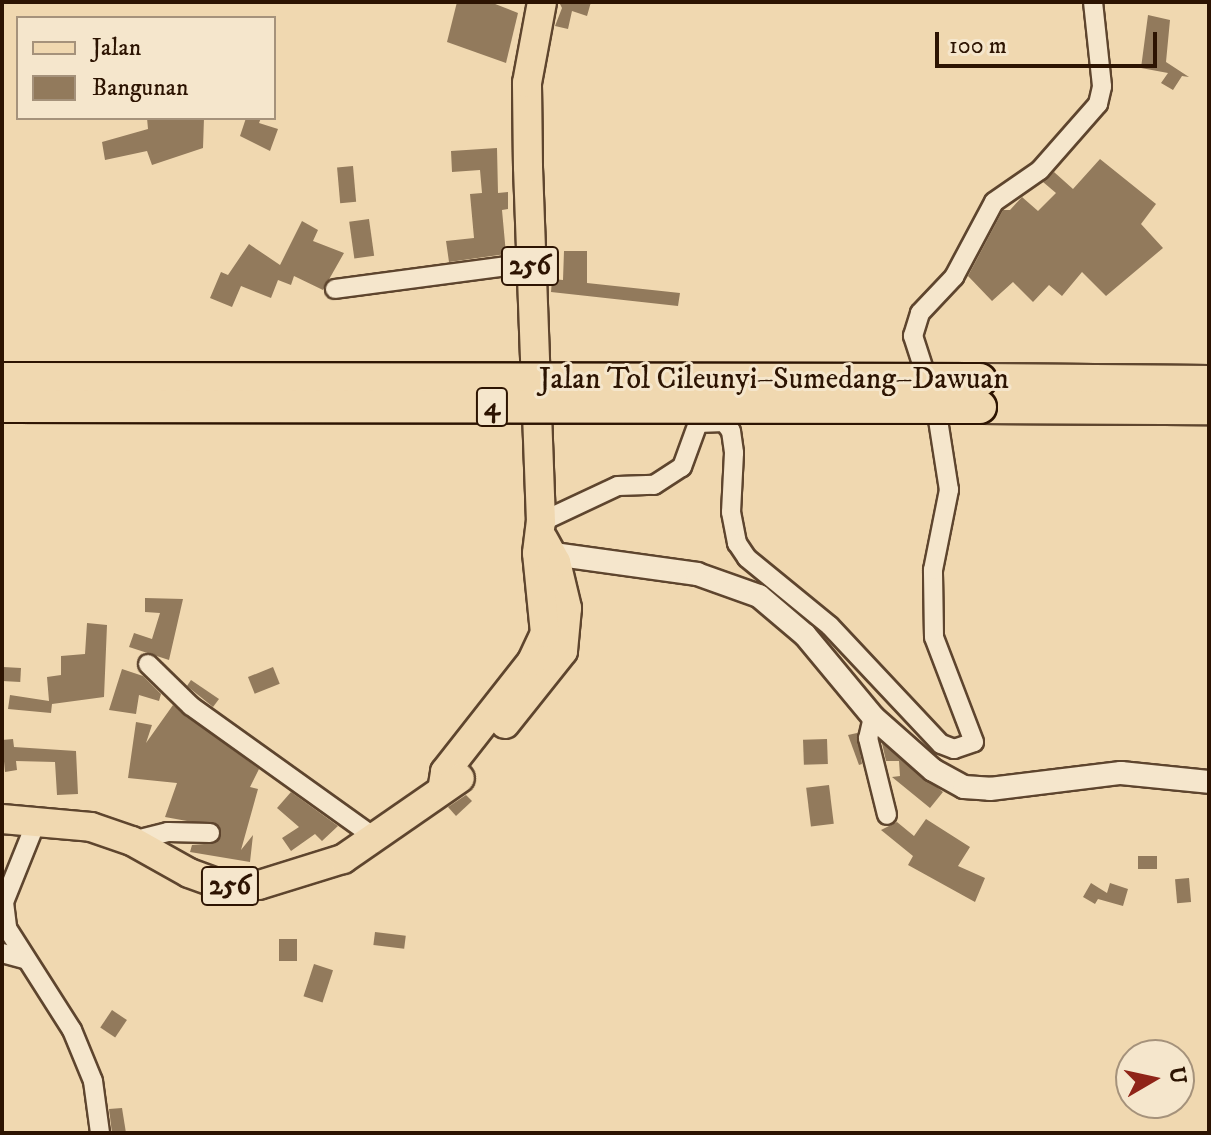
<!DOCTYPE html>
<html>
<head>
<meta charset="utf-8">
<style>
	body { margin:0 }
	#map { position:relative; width:1211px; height:1135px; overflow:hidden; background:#f0d8b0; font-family:"IM FELL DW Pica",serif }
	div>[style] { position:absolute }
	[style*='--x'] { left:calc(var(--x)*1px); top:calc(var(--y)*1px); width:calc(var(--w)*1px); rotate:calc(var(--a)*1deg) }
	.building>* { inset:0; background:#927a5c; transform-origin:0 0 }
	.roads { filter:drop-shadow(2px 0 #5e452e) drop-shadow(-2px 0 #5e452e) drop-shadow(0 2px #5e452e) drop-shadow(0 -2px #5e452e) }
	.minor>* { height:18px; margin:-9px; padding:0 9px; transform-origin:9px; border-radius:9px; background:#f5e6cc }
	.tertiary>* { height:22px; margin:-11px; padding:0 11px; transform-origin:11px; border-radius:11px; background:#f5e6cc }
	.primary>* { height:28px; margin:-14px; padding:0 14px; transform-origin:14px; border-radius:14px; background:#f0d8b0 }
	.motorway>* { height:32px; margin:-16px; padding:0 16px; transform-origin:16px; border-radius:16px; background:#f0d8b0 }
	.bridges { filter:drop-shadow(2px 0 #2d1402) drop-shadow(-2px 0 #2d1402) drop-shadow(0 2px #2d1402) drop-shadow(0 -2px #2d1402) }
	.motorway-bridge>* { height:32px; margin:-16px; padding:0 16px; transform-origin:16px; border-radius:16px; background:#f0d8b0 }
	span { translate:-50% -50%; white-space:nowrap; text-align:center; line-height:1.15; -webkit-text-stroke:6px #f5e6cc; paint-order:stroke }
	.shield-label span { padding:2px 6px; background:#f5e6cc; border:2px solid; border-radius:6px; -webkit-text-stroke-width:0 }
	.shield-label { font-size:28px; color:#2d1402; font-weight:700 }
	.street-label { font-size:30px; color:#2d1402 }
	.frame { position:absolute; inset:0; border:4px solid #2d1402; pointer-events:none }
	.legend { position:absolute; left:16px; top:16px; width:260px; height:104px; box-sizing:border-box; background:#f5e6cc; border:2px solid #a5927b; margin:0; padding:10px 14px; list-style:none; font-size:24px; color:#2d1402 }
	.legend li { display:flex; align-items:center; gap:16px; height:40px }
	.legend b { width:40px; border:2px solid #a5927b }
	.north { position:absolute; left:1115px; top:1039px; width:80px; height:80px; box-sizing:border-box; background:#f5e6cc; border:2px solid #a5927b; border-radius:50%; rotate:81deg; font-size:22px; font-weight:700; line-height:32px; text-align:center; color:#2d1402 }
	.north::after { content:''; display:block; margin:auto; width:28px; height:36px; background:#8f2418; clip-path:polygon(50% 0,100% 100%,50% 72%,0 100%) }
	.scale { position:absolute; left:935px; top:32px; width:222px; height:36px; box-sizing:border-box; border:4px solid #2d1402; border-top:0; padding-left:10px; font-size:24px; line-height:28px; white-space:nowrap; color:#2d1402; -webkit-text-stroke:6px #f5e6cc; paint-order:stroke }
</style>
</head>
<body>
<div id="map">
	<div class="building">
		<i style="clip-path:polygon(457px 2px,490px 2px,518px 13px,506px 63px,447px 42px)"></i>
		<i style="clip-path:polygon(559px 2px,591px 2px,587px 16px,572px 11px,568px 29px,555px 26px,562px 8px)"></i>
		<i style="clip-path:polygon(1148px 15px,1170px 20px,1166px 62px,1189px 77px,1182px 76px,1173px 90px,1161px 83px,1168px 73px,1141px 68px)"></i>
		<i style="clip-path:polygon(147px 118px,204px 118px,203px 148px,152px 165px,147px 151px,105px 160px,102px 142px,148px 129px)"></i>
		<i style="clip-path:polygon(246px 118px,261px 118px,259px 123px,278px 129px,270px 151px,240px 136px)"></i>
		<i style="clip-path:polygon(497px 148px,498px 193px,508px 192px,508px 209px,502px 210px,506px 254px,449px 262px,446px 241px,474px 238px,470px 194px,482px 193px,480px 170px,452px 172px,451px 151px)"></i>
		<i style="clip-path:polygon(1100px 159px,1156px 204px,1141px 224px,1163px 248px,1106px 296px,1082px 272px,1062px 296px,1049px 285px,1033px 302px,1013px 282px,992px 301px,968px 276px,1003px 210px,1010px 210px,1022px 197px,1038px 211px,1056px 193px,1043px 182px,1054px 172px,1073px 189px)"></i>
		<i style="left:353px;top:166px;width:36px;height:16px;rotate:85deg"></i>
		<i style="left:369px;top:219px;width:37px;height:20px;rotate:82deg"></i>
		<i style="clip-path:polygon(302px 221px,318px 230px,313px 241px,344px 253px,323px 290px,294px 276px,291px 285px,278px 280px,271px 298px,241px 286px,232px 307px,210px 298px,221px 272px,228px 275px,249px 244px,280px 265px)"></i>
		<i style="clip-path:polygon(564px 251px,587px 251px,587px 283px,680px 293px,678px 306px,551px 292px,552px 279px,563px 280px)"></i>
		<i style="clip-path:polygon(145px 598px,183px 599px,169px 660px,129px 647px,134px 633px,152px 639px,160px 613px,145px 612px)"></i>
		<i style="clip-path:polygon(87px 623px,107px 625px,104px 697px,52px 704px,51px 713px,8px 709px,10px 695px,49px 701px,47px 677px,61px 675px,61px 656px,85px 654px)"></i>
		<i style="left:3px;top:667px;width:18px;height:14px;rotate:3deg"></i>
		<i style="left:273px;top:667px;width:18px;height:27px;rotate:68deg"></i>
		<i style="clip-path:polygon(122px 669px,143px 676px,161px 694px,159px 701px,139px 695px,136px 714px,109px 710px)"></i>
		<i style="clip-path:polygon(191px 680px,219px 699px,213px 707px,187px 686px)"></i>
		<i style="clip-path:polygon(173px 705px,259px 769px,250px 787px,258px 789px,241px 850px,253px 835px,250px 862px,190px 852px,192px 845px,216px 843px,220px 827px,165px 817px,177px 783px,128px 778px,136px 722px,152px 725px,146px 743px)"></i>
		<i style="clip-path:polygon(857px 733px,862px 764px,859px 765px,848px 735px)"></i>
		<i style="clip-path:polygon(13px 739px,14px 747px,76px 751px,78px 794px,57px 795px,55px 762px,16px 761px,17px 770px,5px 772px,2px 740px)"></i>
		<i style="left:827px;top:739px;width:25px;height:24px;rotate:88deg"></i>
		<i style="clip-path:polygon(882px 743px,943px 792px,930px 808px,892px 777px,900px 776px,899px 761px,886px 761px)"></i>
		<i style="left:829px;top:785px;width:39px;height:23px;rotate:83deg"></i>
		<i style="clip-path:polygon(291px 792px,338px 826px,322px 841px,315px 834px,291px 851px,282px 838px,299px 827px,277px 808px)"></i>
		<i style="clip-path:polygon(466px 795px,472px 801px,456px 816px,448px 807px)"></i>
		<i style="clip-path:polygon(926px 819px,970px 847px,958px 866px,985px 878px,975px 902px,908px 865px,913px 856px,881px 830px,897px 822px,914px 836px)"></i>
		<i style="left:1138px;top:856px;width:19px;height:13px"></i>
		<i style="left:1189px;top:878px;width:24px;height:14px;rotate:85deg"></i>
		<i style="clip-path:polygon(1091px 883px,1107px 893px,1110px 883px,1128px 889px,1123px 906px,1098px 899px,1095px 904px,1083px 897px)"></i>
		<i style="left:375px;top:932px;width:31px;height:13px;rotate:7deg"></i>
		<i style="left:279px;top:939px;width:18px;height:22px"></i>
		<i style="left:314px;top:964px;width:20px;height:34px;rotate:18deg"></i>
		<i style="left:112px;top:1010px;width:18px;height:21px;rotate:34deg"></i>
		<i style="clip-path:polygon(122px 1108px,126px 1133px,112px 1133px,109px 1109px)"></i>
	</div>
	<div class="roads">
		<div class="minor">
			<i style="--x:335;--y:289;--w:197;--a:-7.6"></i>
			<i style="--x:541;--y:522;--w:85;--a:-25.1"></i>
			<i style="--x:618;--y:486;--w:36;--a:-2"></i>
			<i style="--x:654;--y:485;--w:33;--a:-33"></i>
			<i style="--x:682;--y:467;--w:47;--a:-70"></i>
			<i style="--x:698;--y:423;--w:26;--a:-2"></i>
			<i style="--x:724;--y:422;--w:11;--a:52"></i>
			<i style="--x:731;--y:431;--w:22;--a:82"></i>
			<i style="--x:734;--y:453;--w:59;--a:92.9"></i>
			<i style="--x:731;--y:512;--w:32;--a:79"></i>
			<i style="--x:737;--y:543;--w:18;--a:56"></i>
			<i style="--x:747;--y:558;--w:107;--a:39.3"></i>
			<i style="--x:830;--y:626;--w:162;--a:46.8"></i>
			<i style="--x:941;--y:744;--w:14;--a:21"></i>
			<i style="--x:954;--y:749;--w:21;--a:-19"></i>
			<i style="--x:974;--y:742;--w:112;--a:-110.9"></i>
			<i style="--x:934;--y:637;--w:67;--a:-90.9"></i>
			<i style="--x:933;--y:570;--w:82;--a:-78.7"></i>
			<i style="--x:949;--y:490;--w:84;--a:-98.9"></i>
			<i style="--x:936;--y:407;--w:75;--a:-107.9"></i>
			<i style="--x:913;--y:336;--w:24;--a:-73"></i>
			<i style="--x:920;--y:313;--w:50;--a:-46.6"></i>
			<i style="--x:954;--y:277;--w:85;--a:-61.9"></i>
			<i style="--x:994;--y:202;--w:56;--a:-34.8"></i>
			<i style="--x:1040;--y:170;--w:88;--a:-48.7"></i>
			<i style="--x:1098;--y:104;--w:18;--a:-77"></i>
			<i style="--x:1102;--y:86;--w:84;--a:-96.1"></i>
			<i style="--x:148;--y:664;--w:60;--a:44.3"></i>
			<i style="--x:191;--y:706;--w:229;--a:35.6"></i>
			<i style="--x:873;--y:717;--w:22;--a:103"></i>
			<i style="--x:868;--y:738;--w:79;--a:76.1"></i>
			<i style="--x:37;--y:820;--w:88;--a:111.9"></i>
			<i style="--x:4;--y:902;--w:26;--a:83"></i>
			<i style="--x:7;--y:928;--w:121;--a:57.5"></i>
			<i style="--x:72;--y:1030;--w:55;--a:67.6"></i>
			<i style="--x:93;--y:1081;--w:52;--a:82.3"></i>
			<i style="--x:132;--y:841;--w:37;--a:-14"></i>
			<i style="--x:168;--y:832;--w:42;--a:1.4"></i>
			<i style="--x:2;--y:953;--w:24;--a:15"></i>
		</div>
		<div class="tertiary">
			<i style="--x:539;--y:552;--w:160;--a:7.9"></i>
			<i style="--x:697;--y:574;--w:66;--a:19.5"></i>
			<i style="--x:759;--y:596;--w:60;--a:40.3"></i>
			<i style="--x:805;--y:635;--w:107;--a:50.3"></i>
			<i style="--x:873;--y:717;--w:80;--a:41.5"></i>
			<i style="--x:933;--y:770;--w:35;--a:29"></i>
			<i style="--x:964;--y:787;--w:26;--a:4"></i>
			<i style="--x:990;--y:789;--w:132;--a:-7"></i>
			<i style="--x:1121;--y:773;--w:88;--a:5.8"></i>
		</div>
		<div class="primary">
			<i style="--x:505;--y:724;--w:93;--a:-51.5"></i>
			<i style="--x:563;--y:651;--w:43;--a:-84.7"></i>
			<i style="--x:567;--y:608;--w:47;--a:-103.4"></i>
			<i style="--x:556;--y:562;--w:26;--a:-119"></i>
			<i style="--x:443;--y:785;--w:13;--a:-81"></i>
			<i style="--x:445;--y:772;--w:141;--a:-51.9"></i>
			<i style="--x:532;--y:661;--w:31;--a:-65"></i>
			<i style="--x:545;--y:633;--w:80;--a:-95.7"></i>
			<i style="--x:537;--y:553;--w:31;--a:-83"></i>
			<i style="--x:541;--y:522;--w:355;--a:-92.1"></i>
			<i style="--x:528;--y:167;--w:84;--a:-90.7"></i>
			<i style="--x:527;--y:83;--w:82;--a:-79.5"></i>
			<i style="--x:2;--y:819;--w:89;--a:5.1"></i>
			<i style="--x:91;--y:827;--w:43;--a:18.9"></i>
			<i style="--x:132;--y:841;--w:65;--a:29.3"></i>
			<i style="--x:189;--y:873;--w:37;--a:20"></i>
			<i style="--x:224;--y:886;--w:35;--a:-2"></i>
			<i style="--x:259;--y:885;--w:88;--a:-17.2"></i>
			<i style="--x:343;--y:859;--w:142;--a:-34.7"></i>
		</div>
		<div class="motorway">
			<i style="--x:980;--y:380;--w:229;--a:0.5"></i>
			<i style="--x:980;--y:407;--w:229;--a:0.3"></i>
		</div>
	</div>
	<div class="bridges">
		<div class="motorway-bridge">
			<i style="--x:3;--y:379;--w:977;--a:0.06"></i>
			<i style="--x:3;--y:406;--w:977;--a:0.06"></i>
		</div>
	</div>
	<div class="shield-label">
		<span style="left:530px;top:266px">256</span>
		<span style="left:492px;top:407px">4</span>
		<span style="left:230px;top:886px">256</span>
	</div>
	<div class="street-label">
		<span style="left:774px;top:380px">Jalan Tol Cileunyi–Sumedang–Dawuan</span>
	</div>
	<div class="frame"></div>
	<ul class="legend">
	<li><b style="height:10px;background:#f0d8b0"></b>Jalan</li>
	<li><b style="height:22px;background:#927a5c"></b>Bangunan</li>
	</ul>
	<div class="north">U</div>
	<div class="scale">100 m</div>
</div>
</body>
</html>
